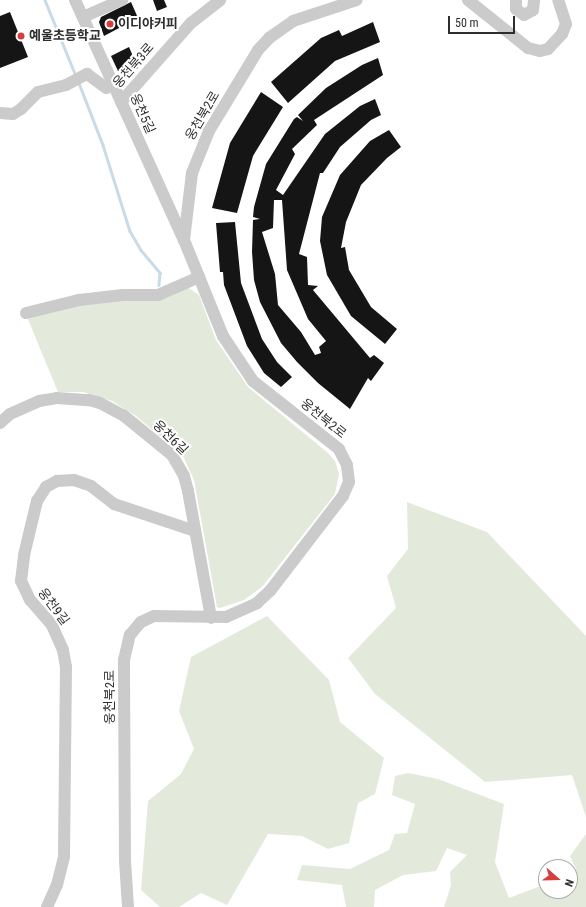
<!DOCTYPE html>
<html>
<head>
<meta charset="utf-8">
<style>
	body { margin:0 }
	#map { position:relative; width:586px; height:907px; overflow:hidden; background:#fff; font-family:"Roboto Condensed","Noto Sans KR",sans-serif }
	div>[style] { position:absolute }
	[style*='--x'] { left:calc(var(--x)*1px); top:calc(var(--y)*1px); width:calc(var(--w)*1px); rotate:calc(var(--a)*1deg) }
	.green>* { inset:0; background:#e3eadc }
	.stream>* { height:2.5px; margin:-1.25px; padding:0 1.25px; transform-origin:1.25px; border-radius:1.25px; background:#cadbe8 }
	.building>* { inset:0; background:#151515 }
	.minor>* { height:12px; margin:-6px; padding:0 6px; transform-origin:6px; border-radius:6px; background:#cbcbcb }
	.dots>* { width:11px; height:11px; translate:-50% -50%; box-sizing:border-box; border:2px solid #fff; border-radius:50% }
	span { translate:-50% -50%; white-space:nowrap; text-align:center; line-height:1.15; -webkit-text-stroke:4px #fff; paint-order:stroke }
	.poi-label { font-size:13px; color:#2e2e2e; font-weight:700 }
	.left { translate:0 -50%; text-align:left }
	.street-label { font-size:13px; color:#2e2e2e }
	.north { position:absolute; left:538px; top:859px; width:40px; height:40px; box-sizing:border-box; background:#fff; border:1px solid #ababab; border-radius:50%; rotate:110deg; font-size:11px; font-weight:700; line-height:16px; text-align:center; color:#2e2e2e }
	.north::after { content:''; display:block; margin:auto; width:14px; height:18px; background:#d63e40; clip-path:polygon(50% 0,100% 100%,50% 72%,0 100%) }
	.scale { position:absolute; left:448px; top:16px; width:67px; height:18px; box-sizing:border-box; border:2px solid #2e2e2e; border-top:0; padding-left:5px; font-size:12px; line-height:14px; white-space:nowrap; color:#2e2e2e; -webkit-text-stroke:3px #fff; paint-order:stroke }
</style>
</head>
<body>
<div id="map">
	<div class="green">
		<i style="clip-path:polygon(187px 287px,199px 295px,216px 340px,248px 387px,328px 453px,335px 461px,339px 474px,335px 494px,262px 587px,244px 600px,220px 608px,217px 607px,194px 480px,183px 456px,136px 416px,112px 401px,83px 392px,58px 392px,27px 317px,63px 307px)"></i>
		<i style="clip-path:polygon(407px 502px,487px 532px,586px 636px,586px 817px,572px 775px,485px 782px,375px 694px,348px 658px,396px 608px,387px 576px,408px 549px)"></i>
		<i style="clip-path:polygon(267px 616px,329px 680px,340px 722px,384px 758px,375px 794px,358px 803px,349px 843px,328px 849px,302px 836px,268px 834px,227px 905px,201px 893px,179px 907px,160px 907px,141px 890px,148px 801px,181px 774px,194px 749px,179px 711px,191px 657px)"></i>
		<i style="clip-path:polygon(408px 773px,438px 779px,504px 804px,495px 862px,509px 898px,546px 884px,546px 891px,570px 891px,570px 880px,573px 880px,576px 869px,570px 856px,586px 834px,586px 907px,444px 907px,451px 885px,450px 872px,467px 855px,447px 848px,436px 871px,403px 875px,375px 890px,374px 907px,346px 907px,342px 885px,297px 880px,302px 865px,350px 869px,389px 850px,395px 834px,407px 833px,415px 804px,392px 795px,395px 776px)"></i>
	</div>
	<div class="stream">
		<i style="--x:45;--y:0;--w:82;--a:67.8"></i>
		<i style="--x:79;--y:83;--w:66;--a:68.8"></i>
		<i style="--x:103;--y:145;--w:90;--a:72.6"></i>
		<i style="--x:130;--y:231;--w:22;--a:60"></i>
		<i style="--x:141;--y:250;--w:30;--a:50"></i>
		<i style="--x:160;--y:273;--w:12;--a:95"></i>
	</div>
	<div class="building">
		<i style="clip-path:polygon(153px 0,164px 0,167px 7px,157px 11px)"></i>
		<i style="clip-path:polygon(131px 2px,138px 18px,104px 36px,99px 22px,101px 17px)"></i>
		<i style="clip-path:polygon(10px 12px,28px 57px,0 68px,0 16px)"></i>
		<i style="clip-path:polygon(373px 22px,380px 42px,335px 61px,288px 103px,271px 82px,321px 38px,339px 30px,342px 36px)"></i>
		<i style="clip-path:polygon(129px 47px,138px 68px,132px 71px,118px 71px,111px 56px)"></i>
		<i style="clip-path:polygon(evenodd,378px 58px,383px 75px,314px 120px,317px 125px,292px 149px,295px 154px,276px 190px,283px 195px,325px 134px,360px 106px,375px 99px,381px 115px,371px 120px,340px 147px,323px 173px,320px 173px,299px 254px,307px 257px,308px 285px,318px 286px,313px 290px,370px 358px,374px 355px,384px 363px,371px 381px,368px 378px,350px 409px,318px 383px,297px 362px,281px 343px,260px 302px,254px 280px,252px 252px,253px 220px,260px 219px,253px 217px,254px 207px,266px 164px,294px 119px,297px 117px,303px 121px,298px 115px,326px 88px,362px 65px,378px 58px,274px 200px,282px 200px,287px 270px,308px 319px,326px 341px,319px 347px,321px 353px,315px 355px,301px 332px,278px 305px,275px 274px,262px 232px,273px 228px,274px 200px)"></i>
		<i style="clip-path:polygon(261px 92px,283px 107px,253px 156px,237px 213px,212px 208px,230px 143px)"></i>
		<i style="clip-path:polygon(389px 130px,401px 147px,387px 158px,361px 185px,346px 222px,341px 248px,345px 247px,349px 270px,371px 307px,397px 329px,385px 344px,351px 316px,327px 275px,320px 241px,322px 217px,340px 175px,370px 141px)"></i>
		<i style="clip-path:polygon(235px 222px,241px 283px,262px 339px,277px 362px,292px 377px,281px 387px,264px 373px,247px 346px,224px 285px,223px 272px,220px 272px,216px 223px)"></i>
	</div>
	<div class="minor">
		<i style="--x:75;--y:0;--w:264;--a:65.6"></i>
		<i style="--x:468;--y:0;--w:77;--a:38.7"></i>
		<i style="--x:528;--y:48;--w:12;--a:14"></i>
		<i style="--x:540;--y:51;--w:8;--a:-14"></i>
		<i style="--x:548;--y:49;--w:21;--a:-47"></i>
		<i style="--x:562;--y:34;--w:11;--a:-68"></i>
		<i style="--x:566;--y:24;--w:25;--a:-108"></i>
		<i style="--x:516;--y:0;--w:9;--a:90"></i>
		<i style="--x:516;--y:9;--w:10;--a:37"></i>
		<i style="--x:524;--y:15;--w:10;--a:-29"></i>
		<i style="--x:533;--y:10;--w:10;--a:-84"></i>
		<i style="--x:83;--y:17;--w:43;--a:-23.6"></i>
		<i style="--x:121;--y:102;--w:106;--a:-48.5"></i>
		<i style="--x:191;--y:23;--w:37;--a:-38"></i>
		<i style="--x:0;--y:113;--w:13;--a:4"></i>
		<i style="--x:13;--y:114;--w:9;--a:-32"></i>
		<i style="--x:21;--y:109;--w:24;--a:-45"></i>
		<i style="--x:38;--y:92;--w:29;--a:-14"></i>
		<i style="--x:66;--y:85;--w:24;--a:-28"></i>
		<i style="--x:87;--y:74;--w:24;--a:36"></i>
		<i style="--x:26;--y:313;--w:55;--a:-13.8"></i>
		<i style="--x:79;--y:300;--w:44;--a:-6.5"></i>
		<i style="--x:123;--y:295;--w:35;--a:0"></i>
		<i style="--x:158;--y:295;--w:45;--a:-23.7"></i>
		<i style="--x:0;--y:423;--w:13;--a:-42"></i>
		<i style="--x:10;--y:414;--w:32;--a:-24"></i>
		<i style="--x:39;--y:401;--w:18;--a:-9"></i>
		<i style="--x:57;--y:398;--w:32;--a:4"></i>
		<i style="--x:89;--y:400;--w:11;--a:15"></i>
		<i style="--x:100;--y:403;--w:26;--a:28"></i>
		<i style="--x:123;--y:415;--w:63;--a:39.2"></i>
		<i style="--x:172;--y:455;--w:24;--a:60"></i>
		<i style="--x:184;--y:476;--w:16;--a:75"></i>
		<i style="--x:188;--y:491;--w:129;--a:79.7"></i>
		<i style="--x:47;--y:907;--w:24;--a:-66"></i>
		<i style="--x:57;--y:885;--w:30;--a:-76"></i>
		<i style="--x:64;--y:856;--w:189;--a:-89.4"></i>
		<i style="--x:66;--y:667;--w:17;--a:-100"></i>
		<i style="--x:63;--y:650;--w:27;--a:-114"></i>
		<i style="--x:52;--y:625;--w:33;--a:-131"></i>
		<i style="--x:30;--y:600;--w:21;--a:-115"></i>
		<i style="--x:21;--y:581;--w:26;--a:-83"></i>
		<i style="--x:24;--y:555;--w:56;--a:-76.5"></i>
		<i style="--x:37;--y:501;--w:17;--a:-57"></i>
		<i style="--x:46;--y:487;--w:13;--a:-29"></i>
		<i style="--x:57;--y:481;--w:17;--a:-3"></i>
		<i style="--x:74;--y:480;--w:18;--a:19"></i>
		<i style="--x:91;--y:486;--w:29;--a:38"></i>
		<i style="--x:114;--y:504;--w:85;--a:18.4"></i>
		<i style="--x:128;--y:907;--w:47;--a:-93.7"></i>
		<i style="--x:125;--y:860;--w:200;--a:-90.3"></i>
		<i style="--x:124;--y:660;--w:26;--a:-77"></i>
		<i style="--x:130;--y:635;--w:17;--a:-50"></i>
		<i style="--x:141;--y:622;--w:14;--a:-25"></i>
		<i style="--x:154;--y:616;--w:72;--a:0.8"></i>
		<i style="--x:226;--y:617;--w:34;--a:-24"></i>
		<i style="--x:257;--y:603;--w:18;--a:-43"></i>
		<i style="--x:270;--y:591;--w:120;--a:-52.5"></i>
		<i style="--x:343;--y:496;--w:15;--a:-67"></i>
		<i style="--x:349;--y:482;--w:17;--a:-97"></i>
		<i style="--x:347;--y:465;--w:18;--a:-117"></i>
		<i style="--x:339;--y:449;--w:110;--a:-141.7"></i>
		<i style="--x:253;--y:381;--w:54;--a:-123.7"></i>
		<i style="--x:223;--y:336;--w:104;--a:-112.1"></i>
		<i style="--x:184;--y:240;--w:67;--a:-83.2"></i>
		<i style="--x:192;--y:173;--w:45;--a:-68"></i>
		<i style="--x:209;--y:131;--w:95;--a:-58.8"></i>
		<i style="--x:258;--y:50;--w:16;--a:-47"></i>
		<i style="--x:269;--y:38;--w:29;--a:-35"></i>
		<i style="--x:293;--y:21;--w:67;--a:-18.2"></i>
	</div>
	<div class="dots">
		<i style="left:110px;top:24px;background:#d63e40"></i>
		<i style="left:21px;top:36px;background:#d63e40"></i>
	</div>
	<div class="poi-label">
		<span class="left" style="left:118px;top:24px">이디야커피</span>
		<span class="left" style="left:29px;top:36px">예울초등학교</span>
	</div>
	<div class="street-label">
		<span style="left:134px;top:66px;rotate:-49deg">웅천북3로</span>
		<span style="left:142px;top:114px;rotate:66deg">웅천5길</span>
		<span style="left:203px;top:116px;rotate:-60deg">웅천북2로</span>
		<span style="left:323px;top:419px;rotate:39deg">웅천북2로</span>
		<span style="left:170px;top:438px;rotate:44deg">웅천6길</span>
		<span style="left:53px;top:607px;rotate:53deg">웅천9길</span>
		<span style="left:110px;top:697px;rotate:-90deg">웅천북2로</span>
	</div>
	<div class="north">N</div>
	<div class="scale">50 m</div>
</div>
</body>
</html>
